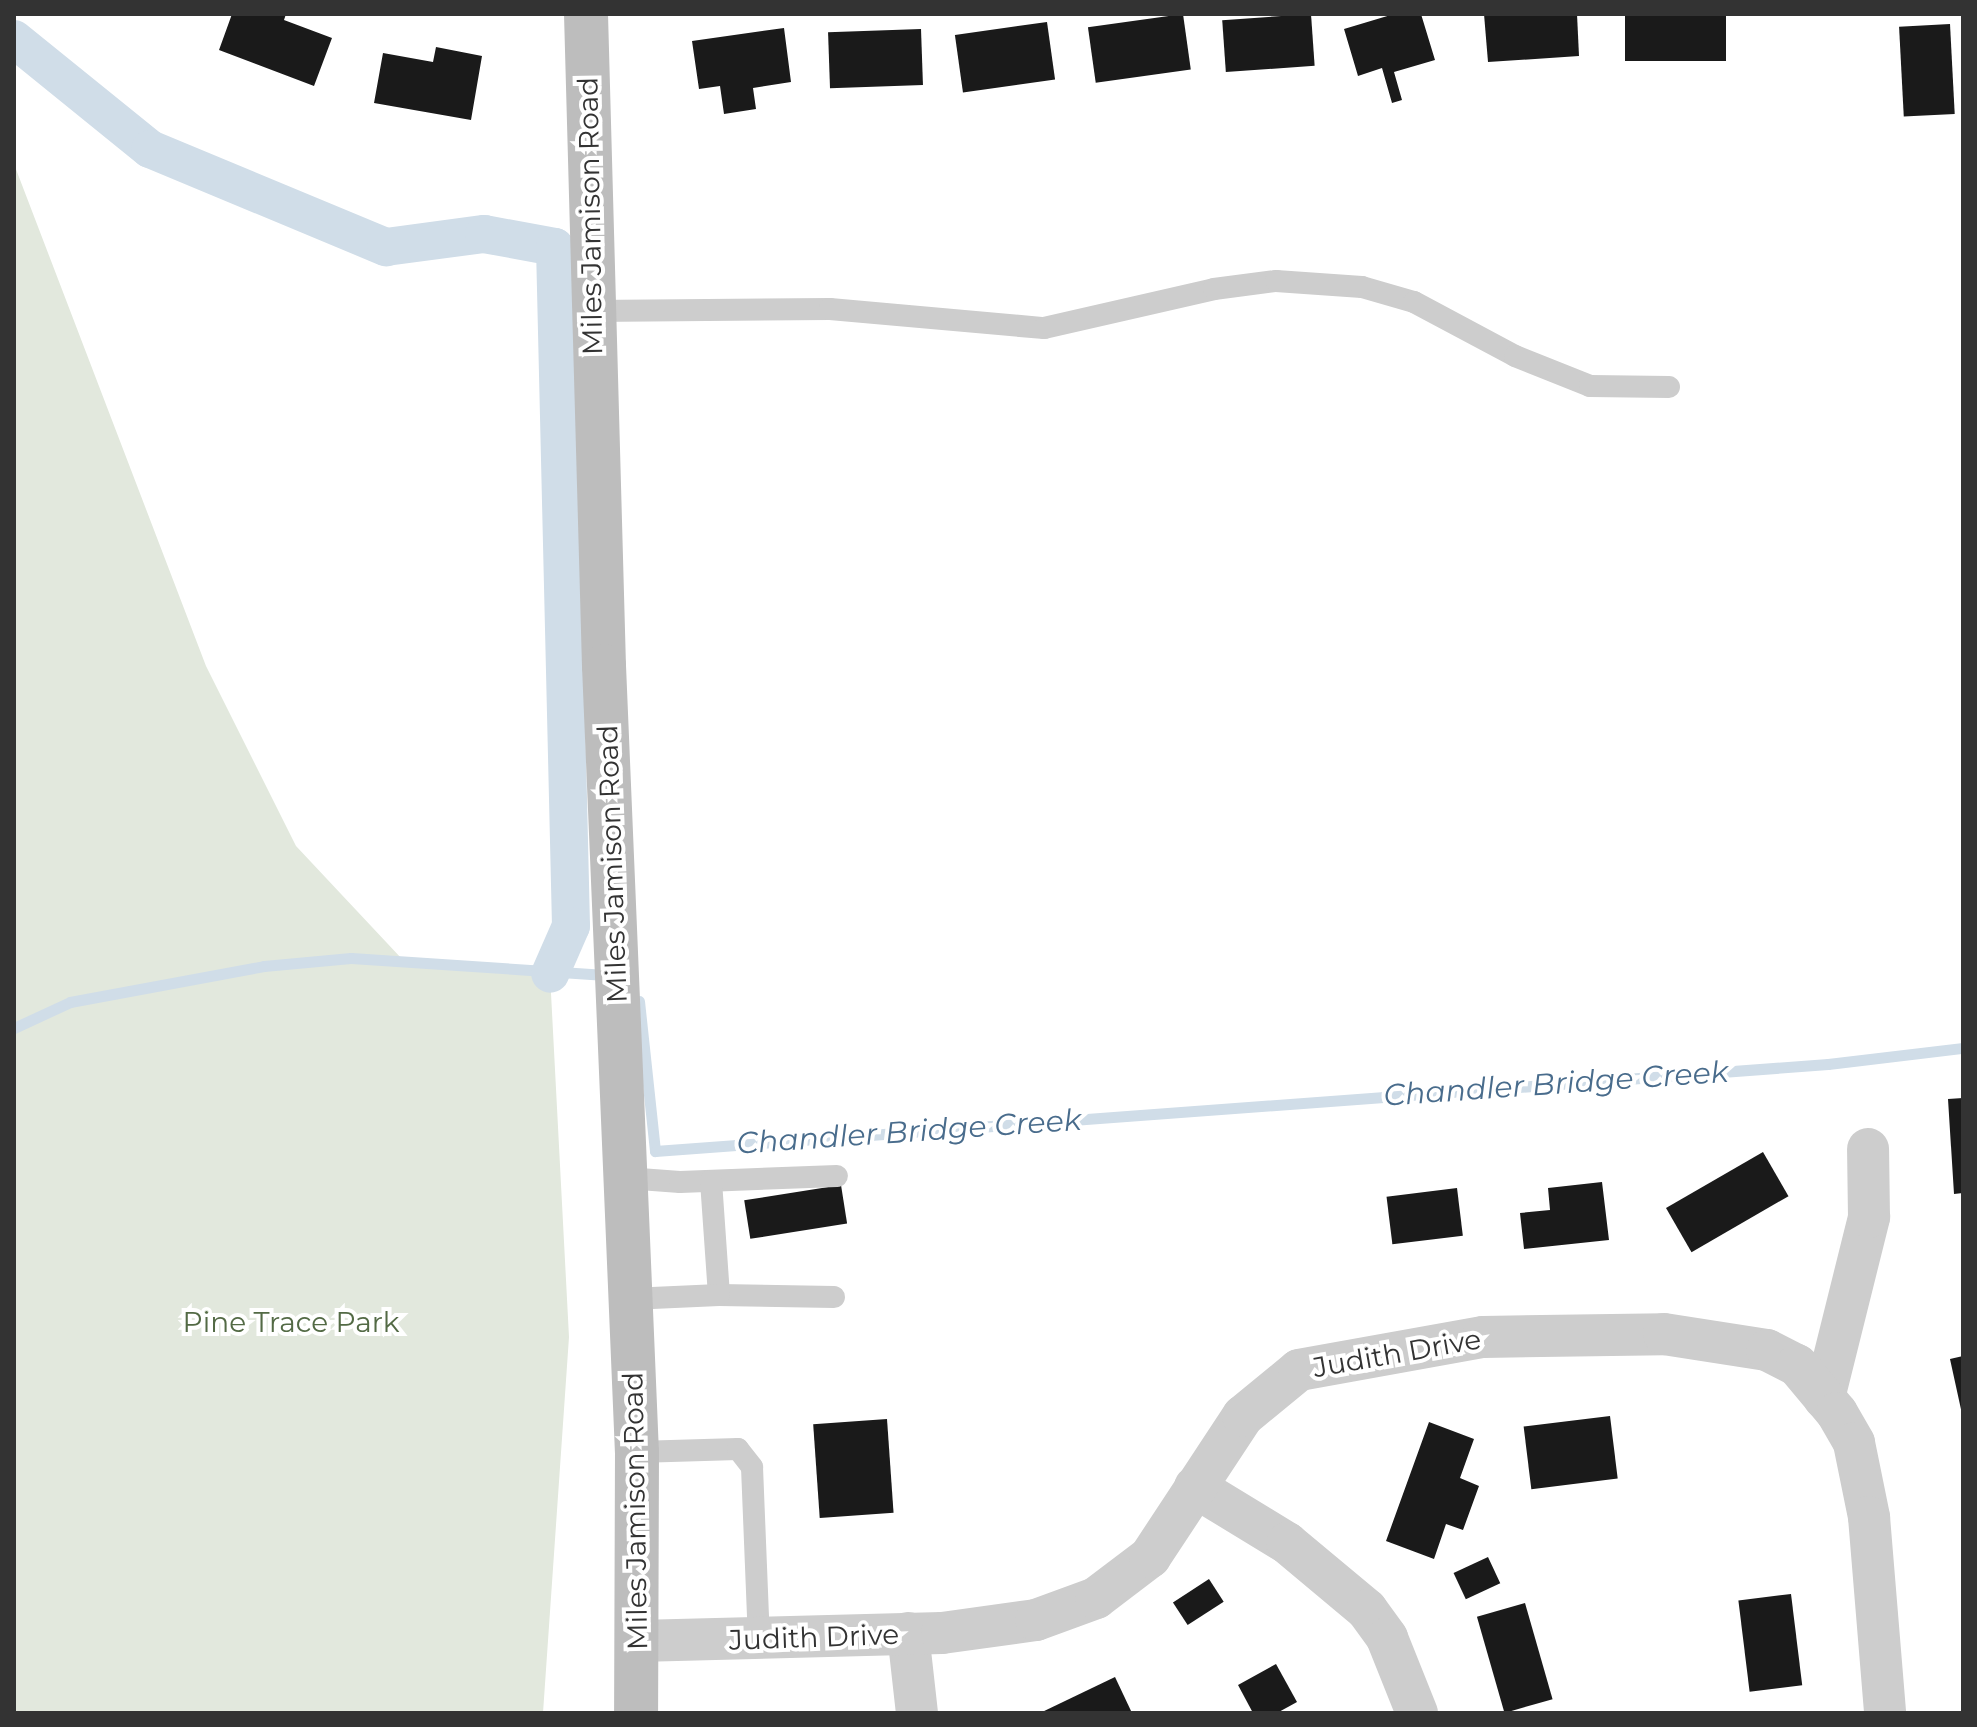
<!DOCTYPE html>
<html>
<head>
<meta charset="utf-8">
<style>
	body { margin:0 }
	#map { position:relative; width:1977px; height:1727px; overflow:hidden; background:#fff; font-family:Montserrat,sans-serif }
	div>[style] { position:absolute }
	[style*='--x'] { left:calc(var(--x)*1px); top:calc(var(--y)*1px); width:calc(var(--w)*1px); rotate:calc(var(--a)*1deg) }
	.green>* { inset:0; background:#e2e8dd }
	.stream>* { height:11px; margin:-5.5px; padding:0 5.5px; transform-origin:5.5px; border-radius:5.5px; background:#d0dde8 }
	.canal>* { height:38px; margin:-19px; padding:0 19px; transform-origin:19px; border-radius:19px; background:#d0dde8 }
	.building>* { inset:0; background:#1a1a1a; transform-origin:0 0 }
	.service>* { height:22px; margin:-11px; padding:0 11px; transform-origin:11px; border-radius:11px; background:#cdcdcd }
	.minor>* { height:42px; margin:-21px; padding:0 21px; transform-origin:21px; border-radius:21px; background:#cdcdcd }
	.secondary>* { height:44px; margin:-22px; padding:0 22px; transform-origin:22px; border-radius:22px; background:#bdbdbd }
	span { translate:-50% -50%; white-space:nowrap; text-align:center; line-height:1.15; -webkit-text-stroke:8px #fff; paint-order:stroke }
	.street-label { font-size:28px; color:#333 }
	.park-label { font-size:28px; color:#536a45 }
	.water-label { font-size:30px; color:#496c8c; font-style:italic }
	.frame { position:absolute; inset:0; border:16px solid #333; pointer-events:none }
</style>
</head>
<body>
<div id="map">
	<div class="green">
		<i style="clip-path:polygon(14px 164px,206px 666px,296px 846px,402px 959px,550px 974px,569px 1337px,543px 1713px,14px 1713px)"></i>
	</div>
	<div class="stream">
		<i style="--x:639;--y:1001;--w:151;--a:83.9"></i>
		<i style="--x:655;--y:1151;--w:1176;--a:-4.24"></i>
		<i style="--x:1828;--y:1064;--w:136;--a:-6.8"></i>
		<i style="--x:14;--y:1028;--w:62;--a:-24.9"></i>
		<i style="--x:70;--y:1002;--w:197;--a:-10.5"></i>
		<i style="--x:264;--y:966;--w:87;--a:-5.3"></i>
		<i style="--x:351;--y:958;--w:259;--a:3.8"></i>
	</div>
	<div class="canal">
		<i style="--x:14;--y:39;--w:175;--a:39"></i>
		<i style="--x:150;--y:149;--w:256;--a:22.6"></i>
		<i style="--x:386;--y:247;--w:99;--a:-7.6"></i>
		<i style="--x:484;--y:234;--w:72;--a:10.4"></i>
		<i style="--x:555;--y:247;--w:679;--a:88.65"></i>
		<i style="--x:571;--y:926;--w:52;--a:113.6"></i>
	</div>
	<div class="building">
		<i style="clip-path:polygon(232px 14px,286px 14px,284px 20px,332px 38px,314px 86px,219px 50px)"></i>
		<i style="left:1183px;top:14px;width:56px;height:96px;rotate:82deg"></i>
		<i style="left:1311px;top:14px;width:52px;height:89px;rotate:86deg"></i>
		<i style="clip-path:polygon(1394px 14px,1421px 14px,1435px 60px,1394px 72px,1402px 100px,1392px 103px,1382px 68px,1358px 76px,1344px 29px)"></i>
		<i style="clip-path:polygon(1484px 14px,1577px 14px,1579px 56px,1488px 62px)"></i>
		<i style="left:1625px;top:14px;width:101px;height:47px"></i>
		<i style="left:1047px;top:22px;width:58px;height:93px;rotate:82deg"></i>
		<i style="left:1950px;top:24px;width:90px;height:51px;rotate:87deg"></i>
		<i style="clip-path:polygon(784px 28px,791px 82px,753px 88px,756px 109px,724px 114px,720px 86px,699px 89px,692px 41px)"></i>
		<i style="left:921px;top:29px;width:56px;height:93px;rotate:88deg"></i>
		<i style="clip-path:polygon(436px 47px,482px 56px,471px 120px,374px 103px,383px 53px,433px 62px)"></i>
		<i style="clip-path:polygon(1963px 1098px,1963px 1193px,1954px 1194px,1948px 1099px)"></i>
		<i style="left:1763px;top:1152px;width:51px;height:112px;rotate:60deg"></i>
		<i style="clip-path:polygon(1602px 1182px,1609px 1240px,1524px 1249px,1520px 1213px,1550px 1210px,1548px 1188px)"></i>
		<i style="left:841px;top:1185px;width:39px;height:98px;rotate:81deg"></i>
		<i style="left:1457px;top:1188px;width:48px;height:71px;rotate:83deg"></i>
		<i style="clip-path:polygon(1963px 1356px,1963px 1414px,1962px 1414px,1950px 1359px)"></i>
		<i style="left:1610px;top:1416px;width:63px;height:87px;rotate:83deg"></i>
		<i style="left:887px;top:1419px;width:94px;height:74px;rotate:86deg"></i>
		<i style="clip-path:polygon(1429px 1422px,1474px 1439px,1460px 1478px,1479px 1486px,1463px 1530px,1446px 1524px,1434px 1559px,1386px 1541px)"></i>
		<i style="left:1488px;top:1557px;width:29px;height:38px;rotate:65deg"></i>
		<i style="left:1209px;top:1579px;width:27px;height:43px;rotate:57deg"></i>
		<i style="left:1791px;top:1594px;width:92px;height:53px;rotate:83deg"></i>
		<i style="left:1525px;top:1603px;width:100px;height:50px;rotate:74deg"></i>
		<i style="clip-path:polygon(1276px 1664px,1297px 1702px,1277px 1713px,1253px 1713px,1238px 1685px)"></i>
		<i style="clip-path:polygon(1115px 1677px,1132px 1713px,1040px 1713px)"></i>
	</div>
	<div class="service">
		<i style="--x:592;--y:311;--w:238;--a:-0.5"></i>
		<i style="--x:830;--y:309;--w:215;--a:5.1"></i>
		<i style="--x:1044;--y:328;--w:174;--a:-12.9"></i>
		<i style="--x:1214;--y:289;--w:63;--a:-7.4"></i>
		<i style="--x:1276;--y:281;--w:86;--a:4"></i>
		<i style="--x:1362;--y:287;--w:54;--a:16.1"></i>
		<i style="--x:1414;--y:302;--w:115;--a:28.1"></i>
		<i style="--x:1515;--y:356;--w:81;--a:21.8"></i>
		<i style="--x:1590;--y:386;--w:79;--a:0.7"></i>
		<i style="--x:626;--y:1178;--w:54;--a:4.2"></i>
		<i style="--x:680;--y:1182;--w:157;--a:-2.2"></i>
		<i style="--x:711;--y:1181;--w:114;--a:86"></i>
		<i style="--x:719;--y:1295;--w:115;--a:1"></i>
		<i style="--x:630;--y:1299;--w:89;--a:-2.6"></i>
		<i style="--x:637;--y:1452;--w:101;--a:-1.7"></i>
		<i style="--x:738;--y:1449;--w:23;--a:52"></i>
		<i style="--x:752;--y:1467;--w:173;--a:87.7"></i>
	</div>
	<div class="minor">
		<i style="--x:1824;--y:1398;--w:187;--a:-76"></i>
		<i style="--x:1869;--y:1217;--w:68;--a:-90.8"></i>
		<i style="--x:1195;--y:1487;--w:108;--a:31.3"></i>
		<i style="--x:1287;--y:1543;--w:104;--a:39.9"></i>
		<i style="--x:1367;--y:1610;--w:34;--a:54"></i>
		<i style="--x:1387;--y:1638;--w:81;--a:68.2"></i>
		<i style="--x:908;--y:1633;--w:81;--a:83.6"></i>
		<i style="--x:638;--y:1641;--w:304;--a:-1.5"></i>
		<i style="--x:942;--y:1633;--w:95;--a:-7.9"></i>
		<i style="--x:1036;--y:1620;--w:64;--a:-20.1"></i>
		<i style="--x:1096;--y:1598;--w:68;--a:-37.2"></i>
		<i style="--x:1150;--y:1557;--w:169;--a:-56.6"></i>
		<i style="--x:1243;--y:1416;--w:72;--a:-39.4"></i>
		<i style="--x:1299;--y:1370;--w:187;--a:-10.2"></i>
		<i style="--x:1483;--y:1337;--w:181;--a:-0.9"></i>
		<i style="--x:1664;--y:1334;--w:104;--a:8.8"></i>
		<i style="--x:1767;--y:1350;--w:34;--a:27"></i>
		<i style="--x:1797;--y:1365;--w:62;--a:50.2"></i>
		<i style="--x:1837;--y:1413;--w:34;--a:60"></i>
		<i style="--x:1854;--y:1443;--w:76;--a:78.5"></i>
		<i style="--x:1869;--y:1517;--w:197;--a:85.3"></i>
	</div>
	<div class="secondary">
		<i style="--x:586;--y:14;--w:652;--a:88.42"></i>
		<i style="--x:604;--y:666;--w:787;--a:87.6"></i>
		<i style="--x:637;--y:1452;--w:261;--a:90.2"></i>
	</div>
	<div class="street-label">
		<span style="left:590px;top:216px;rotate:-91deg">Miles Jamison Road</span>
		<span style="left:612px;top:864px;rotate:-92deg">Miles Jamison Road</span>
		<span style="left:1397px;top:1353px;rotate:-10deg">Judith Drive</span>
		<span style="left:635px;top:1511px;rotate:-91deg">Miles Jamison Road</span>
		<span style="left:814px;top:1637px;rotate:-2deg">Judith Drive</span>
	</div>
	<div class="park-label">
		<span style="left:291px;top:1322px">Pine Trace Park</span>
	</div>
	<div class="water-label">
		<span style="left:1556px;top:1084px;rotate:-4deg">Chandler Bridge Creek</span>
		<span style="left:909px;top:1132px;rotate:-4deg">Chandler Bridge Creek</span>
	</div>
	<div class="frame"></div>
</div>
</body>
</html>
